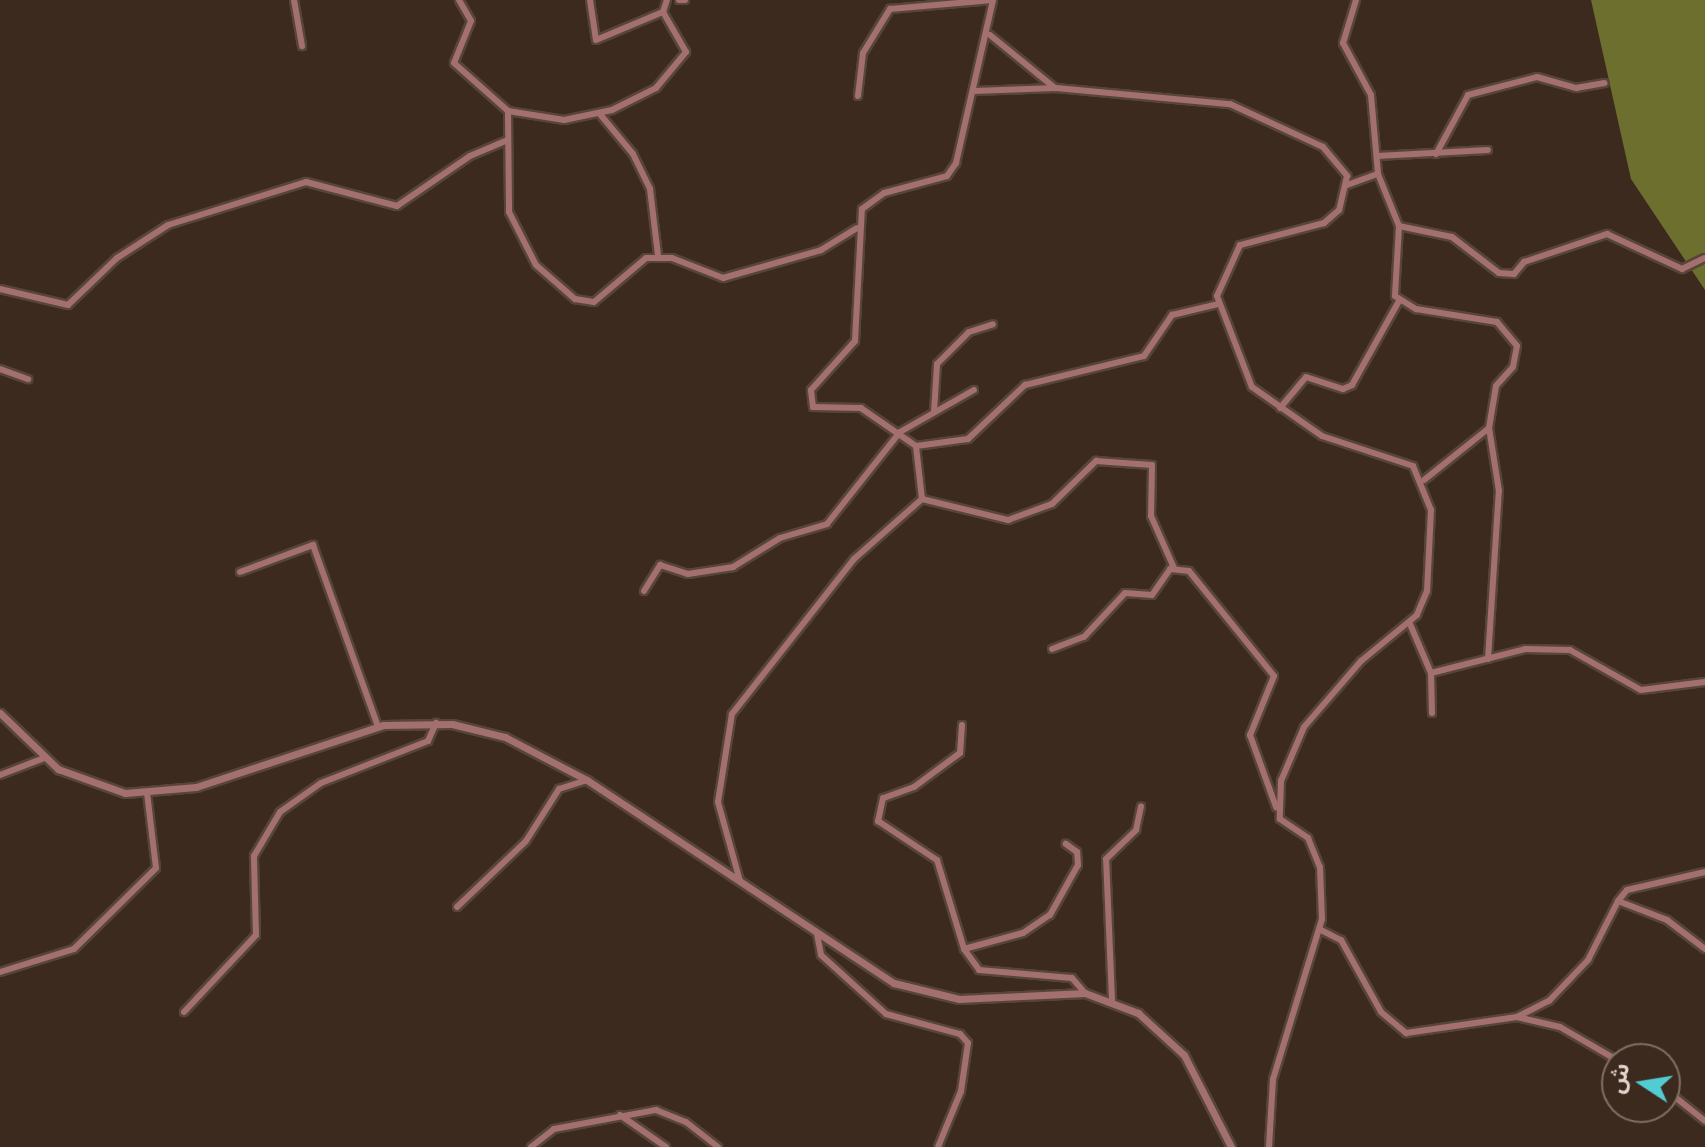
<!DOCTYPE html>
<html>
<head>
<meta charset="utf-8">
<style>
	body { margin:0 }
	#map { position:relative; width:1705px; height:1147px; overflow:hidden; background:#3d2a1f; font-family:"Fira Sans","Noto Sans Arabic",sans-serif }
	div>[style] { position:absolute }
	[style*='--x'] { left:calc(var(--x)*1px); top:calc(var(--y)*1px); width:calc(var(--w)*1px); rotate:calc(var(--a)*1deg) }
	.forest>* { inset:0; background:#6d6f2e }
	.roads { filter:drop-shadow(2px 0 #57453b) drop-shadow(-2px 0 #57453b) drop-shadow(0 2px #57453b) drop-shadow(0 -2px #57453b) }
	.minor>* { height:6px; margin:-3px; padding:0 3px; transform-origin:3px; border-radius:3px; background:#a3706e }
	.tertiary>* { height:7px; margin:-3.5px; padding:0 3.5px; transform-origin:3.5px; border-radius:3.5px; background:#a3706e }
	span { translate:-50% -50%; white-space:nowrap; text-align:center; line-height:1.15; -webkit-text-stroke:8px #3d2a1f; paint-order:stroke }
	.north { position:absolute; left:1601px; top:1043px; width:80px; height:80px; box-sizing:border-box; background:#3d2a1f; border:2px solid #7f6e65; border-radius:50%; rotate:282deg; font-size:22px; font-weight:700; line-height:32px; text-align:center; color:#e2d5ce }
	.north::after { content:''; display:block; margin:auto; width:28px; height:36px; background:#51ccd2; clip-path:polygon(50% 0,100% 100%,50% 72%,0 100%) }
</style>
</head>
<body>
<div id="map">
	<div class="forest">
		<i style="clip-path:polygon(1591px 0,1705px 0,1705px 290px,1631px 179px)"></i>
	</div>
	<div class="roads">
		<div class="minor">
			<i style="--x:294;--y:0;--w:47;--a:80.1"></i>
			<i style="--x:459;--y:0;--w:24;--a:60"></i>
			<i style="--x:471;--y:21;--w:45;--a:112"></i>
			<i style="--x:454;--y:63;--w:72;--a:41.6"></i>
			<i style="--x:508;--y:111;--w:101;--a:89.4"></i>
			<i style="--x:509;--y:212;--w:59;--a:63"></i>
			<i style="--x:536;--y:265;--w:52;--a:41.1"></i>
			<i style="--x:575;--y:299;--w:19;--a:9"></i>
			<i style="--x:594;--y:302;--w:68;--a:-40.2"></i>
			<i style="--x:646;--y:258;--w:26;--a:0"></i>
			<i style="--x:672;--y:258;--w:55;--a:21.4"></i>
			<i style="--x:723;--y:278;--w:102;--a:-15.9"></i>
			<i style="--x:821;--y:250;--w:42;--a:-31.4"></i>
			<i style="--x:590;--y:0;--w:40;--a:81.5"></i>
			<i style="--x:596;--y:40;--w:73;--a:-22.7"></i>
			<i style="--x:679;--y:0;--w:6;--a:0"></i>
			<i style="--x:1356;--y:0;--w:45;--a:106.8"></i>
			<i style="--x:1343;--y:43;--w:59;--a:61.7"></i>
			<i style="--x:1371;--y:95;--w:79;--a:84.9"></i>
			<i style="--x:1378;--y:174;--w:56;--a:68"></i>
			<i style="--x:1399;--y:226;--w:70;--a:93.3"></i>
			<i style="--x:1395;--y:296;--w:25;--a:32"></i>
			<i style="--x:1416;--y:309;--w:82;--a:9.1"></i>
			<i style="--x:1497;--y:322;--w:31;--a:50"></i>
			<i style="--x:1517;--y:346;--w:21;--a:101"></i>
			<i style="--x:1513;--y:367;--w:25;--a:132"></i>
			<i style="--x:1496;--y:386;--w:43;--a:99.5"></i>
			<i style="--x:1489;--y:428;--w:83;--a:141.3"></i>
			<i style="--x:990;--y:35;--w:84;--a:39.2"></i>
			<i style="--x:974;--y:91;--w:82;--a:-2.1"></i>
			<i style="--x:1056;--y:88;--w:175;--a:5.3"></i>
			<i style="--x:1230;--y:104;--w:102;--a:24.8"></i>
			<i style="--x:1323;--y:147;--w:38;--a:50"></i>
			<i style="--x:1347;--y:176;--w:35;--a:103"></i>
			<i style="--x:1339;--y:210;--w:20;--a:139"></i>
			<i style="--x:1324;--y:223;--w:87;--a:165.3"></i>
			<i style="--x:1240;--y:245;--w:56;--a:114.3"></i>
			<i style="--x:1217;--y:296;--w:97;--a:69"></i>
			<i style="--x:1252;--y:387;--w:85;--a:35"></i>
			<i style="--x:1322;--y:436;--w:96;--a:18.2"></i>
			<i style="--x:1413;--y:466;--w:48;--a:67.8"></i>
			<i style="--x:1431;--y:510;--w:81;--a:92.8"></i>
			<i style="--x:1427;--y:591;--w:26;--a:113"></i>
			<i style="--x:1417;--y:615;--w:72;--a:140.6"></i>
			<i style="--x:1361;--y:661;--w:87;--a:130.8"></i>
			<i style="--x:1304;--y:727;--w:59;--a:113.1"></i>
			<i style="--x:1281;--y:781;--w:38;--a:92"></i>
			<i style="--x:1280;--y:819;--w:34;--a:34"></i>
			<i style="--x:1308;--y:838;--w:31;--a:68"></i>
			<i style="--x:1320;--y:867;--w:52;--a:87.8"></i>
			<i style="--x:1322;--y:919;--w:167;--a:107"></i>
			<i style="--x:1273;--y:1079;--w:68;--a:93.4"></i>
			<i style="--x:858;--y:96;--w:43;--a:-83.4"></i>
			<i style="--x:863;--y:53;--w:52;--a:-58.5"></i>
			<i style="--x:890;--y:9;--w:103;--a:-5"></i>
			<i style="--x:508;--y:111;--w:57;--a:9.1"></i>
			<i style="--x:564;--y:120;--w:49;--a:-11.8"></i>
			<i style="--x:612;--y:110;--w:49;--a:-26.6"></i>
			<i style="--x:656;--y:88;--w:47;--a:-50.2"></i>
			<i style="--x:686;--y:52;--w:46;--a:-119.9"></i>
			<i style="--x:663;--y:12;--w:13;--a:-72"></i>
			<i style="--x:599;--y:113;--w:53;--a:50.3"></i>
			<i style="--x:633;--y:154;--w:39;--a:64"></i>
			<i style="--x:650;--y:189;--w:66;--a:83.1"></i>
			<i style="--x:1436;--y:154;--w:67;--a:-61.5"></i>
			<i style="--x:1468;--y:95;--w:71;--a:-14.6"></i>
			<i style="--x:1537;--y:77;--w:41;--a:15.8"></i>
			<i style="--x:1576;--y:88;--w:29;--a:-10"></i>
			<i style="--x:1377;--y:156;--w:111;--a:-3.1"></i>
			<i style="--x:1347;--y:185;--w:33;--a:-20"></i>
			<i style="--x:1399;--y:226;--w:54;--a:11.7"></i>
			<i style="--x:1452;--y:237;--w:59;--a:37.5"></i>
			<i style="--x:1499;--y:273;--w:15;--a:4"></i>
			<i style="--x:1514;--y:274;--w:16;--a:-50"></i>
			<i style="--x:1524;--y:262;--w:88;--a:-18.6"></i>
			<i style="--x:1607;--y:234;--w:83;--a:25"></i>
			<i style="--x:1682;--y:269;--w:25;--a:-26"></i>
			<i style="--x:0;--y:289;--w:70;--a:13.2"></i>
			<i style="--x:68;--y:305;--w:68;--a:-43.8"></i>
			<i style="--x:117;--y:258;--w:61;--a:-32.9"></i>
			<i style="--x:168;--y:225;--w:145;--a:-17.3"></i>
			<i style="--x:306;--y:182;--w:94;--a:14.8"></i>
			<i style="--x:397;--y:206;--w:88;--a:-34.4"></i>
			<i style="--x:470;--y:156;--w:39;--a:-23"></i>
			<i style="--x:0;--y:369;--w:30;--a:20"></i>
			<i style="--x:1280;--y:408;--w:40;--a:-50"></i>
			<i style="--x:1306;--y:377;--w:39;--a:18"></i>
			<i style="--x:1343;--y:389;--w:10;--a:-24"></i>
			<i style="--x:1352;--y:385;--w:96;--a:-60.8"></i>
			<i style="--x:934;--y:412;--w:48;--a:-86.4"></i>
			<i style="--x:937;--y:364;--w:45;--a:-45"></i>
			<i style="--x:969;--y:332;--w:25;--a:-18"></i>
			<i style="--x:916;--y:446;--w:52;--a:-7.7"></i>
			<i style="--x:968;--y:439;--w:79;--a:-43.5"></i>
			<i style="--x:1025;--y:385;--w:122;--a:-13.7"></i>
			<i style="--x:1144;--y:356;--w:50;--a:-55.7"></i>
			<i style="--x:1172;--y:315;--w:47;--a:-13.4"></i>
			<i style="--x:922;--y:499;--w:53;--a:-96.5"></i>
			<i style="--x:916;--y:446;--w:67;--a:-145.4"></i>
			<i style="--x:861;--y:408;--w:48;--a:-178.8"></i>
			<i style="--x:813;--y:407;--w:17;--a:-97"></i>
			<i style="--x:811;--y:390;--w:66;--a:-48.1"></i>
			<i style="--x:855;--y:341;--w:132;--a:-87"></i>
			<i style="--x:862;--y:209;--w:27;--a:-36"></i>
			<i style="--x:884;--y:193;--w:65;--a:-15.1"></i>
			<i style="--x:947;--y:176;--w:16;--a:-55"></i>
			<i style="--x:956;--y:163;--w:167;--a:-77.2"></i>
			<i style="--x:922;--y:499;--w:89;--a:13.7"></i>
			<i style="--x:1008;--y:520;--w:47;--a:-20"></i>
			<i style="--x:1052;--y:504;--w:62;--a:-44.3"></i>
			<i style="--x:1096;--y:461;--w:56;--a:4.1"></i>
			<i style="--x:1152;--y:465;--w:51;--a:91.1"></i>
			<i style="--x:1151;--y:516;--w:57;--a:66.1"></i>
			<i style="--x:240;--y:572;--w:78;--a:-20.3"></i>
			<i style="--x:313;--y:545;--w:193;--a:70.3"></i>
			<i style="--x:644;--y:591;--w:31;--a:-58"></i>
			<i style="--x:660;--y:565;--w:29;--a:18"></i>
			<i style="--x:688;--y:574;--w:46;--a:-8.8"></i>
			<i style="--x:733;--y:567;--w:55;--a:-31.7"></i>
			<i style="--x:780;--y:538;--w:49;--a:-16.6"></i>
			<i style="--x:827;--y:524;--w:117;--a:-51.6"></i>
			<i style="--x:900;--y:432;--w:85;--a:-29.6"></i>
			<i style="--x:1410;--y:624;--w:53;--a:66.8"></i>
			<i style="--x:1431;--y:673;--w:40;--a:88.6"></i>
			<i style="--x:1052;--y:649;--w:34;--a:-21"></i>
			<i style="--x:1084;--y:637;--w:60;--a:-47"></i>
			<i style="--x:1125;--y:593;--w:27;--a:4"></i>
			<i style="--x:1152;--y:595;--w:32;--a:-55"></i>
			<i style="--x:1170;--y:569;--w:19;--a:6"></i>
			<i style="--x:1189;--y:571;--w:135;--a:51"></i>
			<i style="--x:1274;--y:676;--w:64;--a:112.1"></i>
			<i style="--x:1250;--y:735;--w:77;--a:70.1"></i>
			<i style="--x:1488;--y:659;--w:168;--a:-86.3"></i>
			<i style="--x:1499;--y:491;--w:64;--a:-99"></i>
			<i style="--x:1431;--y:673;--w:97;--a:-14.3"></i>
			<i style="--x:1525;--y:649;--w:45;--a:1.3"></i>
			<i style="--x:1570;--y:650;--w:81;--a:29.4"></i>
			<i style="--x:1641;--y:690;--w:64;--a:-7.1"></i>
			<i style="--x:962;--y:725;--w:28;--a:94"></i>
			<i style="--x:960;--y:753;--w:57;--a:143.5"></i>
			<i style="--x:914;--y:787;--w:33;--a:160"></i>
			<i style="--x:883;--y:798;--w:24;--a:102"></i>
			<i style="--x:878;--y:821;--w:71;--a:33.5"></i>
			<i style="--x:937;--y:860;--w:93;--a:73.1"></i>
			<i style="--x:964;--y:949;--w:26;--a:54"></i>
			<i style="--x:979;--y:970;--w:93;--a:4.9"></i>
			<i style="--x:1072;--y:978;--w:20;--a:49"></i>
			<i style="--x:0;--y:775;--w:47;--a:-21.1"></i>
			<i style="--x:740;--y:881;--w:82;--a:-105.6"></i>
			<i style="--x:718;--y:802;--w:89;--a:-81"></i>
			<i style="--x:732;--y:714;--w:197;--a:-51.8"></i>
			<i style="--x:854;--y:559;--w:91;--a:-41.4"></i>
			<i style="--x:1618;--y:901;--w:14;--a:-51"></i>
			<i style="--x:1627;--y:890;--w:80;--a:-13"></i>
			<i style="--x:457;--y:907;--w:95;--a:-43.7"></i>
			<i style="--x:526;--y:841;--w:62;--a:-57.6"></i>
			<i style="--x:559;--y:789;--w:29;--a:-18"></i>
			<i style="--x:1319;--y:929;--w:25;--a:27"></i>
			<i style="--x:1341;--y:940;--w:82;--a:60.9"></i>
			<i style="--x:1381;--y:1012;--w:33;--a:40"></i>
			<i style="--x:1406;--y:1033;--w:112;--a:-8.2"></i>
			<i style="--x:1517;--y:1017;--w:36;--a:-27"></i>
			<i style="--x:1549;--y:1001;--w:57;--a:-46.4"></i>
			<i style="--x:1588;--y:960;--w:66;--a:-63"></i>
			<i style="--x:1618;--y:901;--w:53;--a:21.2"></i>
			<i style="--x:1667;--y:920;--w:48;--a:37.3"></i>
			<i style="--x:817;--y:934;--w:21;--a:79"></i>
			<i style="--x:821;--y:955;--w:88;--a:42.2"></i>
			<i style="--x:886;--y:1014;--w:77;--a:15.1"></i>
			<i style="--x:960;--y:1034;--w:12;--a:48"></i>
			<i style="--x:968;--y:1043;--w:49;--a:98.3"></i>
			<i style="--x:961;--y:1091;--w:61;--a:112.3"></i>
			<i style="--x:964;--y:949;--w:61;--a:-15.2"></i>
			<i style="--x:1023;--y:933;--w:32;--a:-34"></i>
			<i style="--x:1050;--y:915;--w:57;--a:-60.8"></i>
			<i style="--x:1078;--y:865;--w:13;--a:-94"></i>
			<i style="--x:1077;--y:852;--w:14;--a:-144"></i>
			<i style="--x:0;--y:972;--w:77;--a:-17.3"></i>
			<i style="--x:74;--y:949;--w:115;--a:-44.6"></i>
			<i style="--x:156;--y:868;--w:76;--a:-96.8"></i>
			<i style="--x:1112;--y:1000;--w:141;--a:-92.4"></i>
			<i style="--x:1106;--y:859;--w:42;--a:-44"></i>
			<i style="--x:1136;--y:830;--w:24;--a:-78"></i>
			<i style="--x:184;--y:1012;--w:105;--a:-46.9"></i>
			<i style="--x:256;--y:935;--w:79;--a:-91.5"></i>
			<i style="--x:254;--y:856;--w:51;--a:-59.4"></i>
			<i style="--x:280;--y:812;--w:50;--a:-35.3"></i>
			<i style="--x:321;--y:783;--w:115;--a:-21.4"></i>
			<i style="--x:428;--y:741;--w:20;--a:-66"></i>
			<i style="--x:1517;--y:1017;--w:44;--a:13.1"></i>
			<i style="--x:1560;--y:1027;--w:66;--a:30.1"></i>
			<i style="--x:1665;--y:1089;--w:51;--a:38.7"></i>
			<i style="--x:620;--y:1115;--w:56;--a:34.8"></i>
			<i style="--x:531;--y:1147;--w:29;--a:-38"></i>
			<i style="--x:554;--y:1129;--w:104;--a:-10.6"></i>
			<i style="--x:656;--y:1110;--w:32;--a:22"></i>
			<i style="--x:686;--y:1122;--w:41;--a:38"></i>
		</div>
		<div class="tertiary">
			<i style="--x:0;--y:713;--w:81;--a:44"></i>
			<i style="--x:58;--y:769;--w:71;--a:19.7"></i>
			<i style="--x:125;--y:793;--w:71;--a:-4.8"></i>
			<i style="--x:196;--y:787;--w:197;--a:-18.3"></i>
			<i style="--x:383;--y:725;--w:69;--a:-0.8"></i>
			<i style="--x:452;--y:724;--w:55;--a:13.8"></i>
			<i style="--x:505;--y:737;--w:93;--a:27.7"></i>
			<i style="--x:587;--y:780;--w:368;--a:33.5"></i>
			<i style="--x:894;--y:983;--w:67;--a:13.8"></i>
			<i style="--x:959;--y:999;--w:126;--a:-2.7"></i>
			<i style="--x:1085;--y:993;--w:57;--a:20.7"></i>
			<i style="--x:1138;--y:1013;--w:62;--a:42.4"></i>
			<i style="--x:1184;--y:1055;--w:103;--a:62.9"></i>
		</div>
	</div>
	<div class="north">ش</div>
</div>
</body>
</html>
